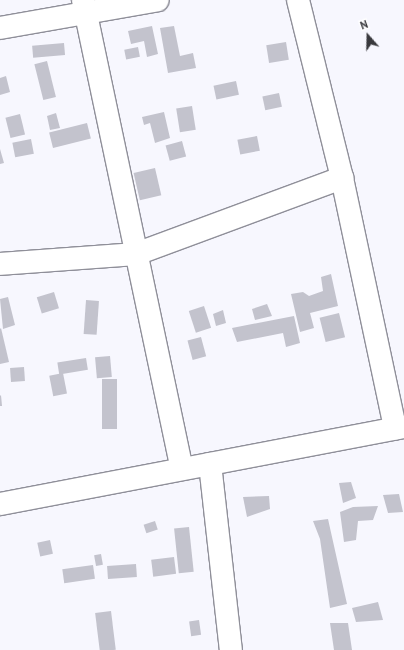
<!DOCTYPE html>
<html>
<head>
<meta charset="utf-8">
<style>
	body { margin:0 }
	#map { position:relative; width:404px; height:650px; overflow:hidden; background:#f7f7fe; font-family:"PT Sans",sans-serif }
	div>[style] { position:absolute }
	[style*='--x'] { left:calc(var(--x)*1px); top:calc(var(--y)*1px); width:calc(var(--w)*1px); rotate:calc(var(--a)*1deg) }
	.building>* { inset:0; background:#c3c3cd; transform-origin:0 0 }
	.roads { filter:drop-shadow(1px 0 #8f8f99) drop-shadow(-1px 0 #8f8f99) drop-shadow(0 1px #8f8f99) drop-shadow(0 -1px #8f8f99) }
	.minor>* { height:22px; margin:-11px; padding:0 11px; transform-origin:11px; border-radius:11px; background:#fff }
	span { translate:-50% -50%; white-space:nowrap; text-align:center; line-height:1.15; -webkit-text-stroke:3.5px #fff; paint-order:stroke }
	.north { position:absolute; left:348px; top:16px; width:40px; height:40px; -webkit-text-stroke:3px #fff; paint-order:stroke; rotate:340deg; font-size:11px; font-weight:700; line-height:16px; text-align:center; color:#39393d }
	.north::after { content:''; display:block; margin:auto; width:14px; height:18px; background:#39393d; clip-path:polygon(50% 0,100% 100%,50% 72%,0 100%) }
</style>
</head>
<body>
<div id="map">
	<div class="building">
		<i style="clip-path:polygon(152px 26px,158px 54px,147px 57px,144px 41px,131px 44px,128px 31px)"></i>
		<i style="clip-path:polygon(174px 26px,180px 56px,193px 53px,196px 68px,168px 73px,160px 28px)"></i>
		<i style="left:286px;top:42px;width:18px;height:20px;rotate:81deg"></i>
		<i style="left:64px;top:43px;width:12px;height:32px;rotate:85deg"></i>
		<i style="left:138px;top:47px;width:10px;height:14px;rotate:79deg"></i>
		<i style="left:47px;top:61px;width:37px;height:13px;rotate:76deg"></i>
		<i style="clip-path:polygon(6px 76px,10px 92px,0 95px,0 78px)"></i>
		<i style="left:236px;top:81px;width:14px;height:23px;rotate:78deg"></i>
		<i style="left:279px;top:93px;width:14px;height:17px;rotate:78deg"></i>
		<i style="left:192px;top:106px;width:24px;height:16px;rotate:81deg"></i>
		<i style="clip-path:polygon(164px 112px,170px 138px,155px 143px,150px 123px,144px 125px,142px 117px)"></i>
		<i style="clip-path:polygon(56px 113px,60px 128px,50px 130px,47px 116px)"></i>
		<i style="left:20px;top:114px;width:21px;height:15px;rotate:76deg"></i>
		<i style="left:87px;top:123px;width:16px;height:39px;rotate:76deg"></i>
		<i style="left:257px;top:136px;width:15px;height:20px;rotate:79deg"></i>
		<i style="left:31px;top:139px;width:15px;height:19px;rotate:79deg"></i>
		<i style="left:182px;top:141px;width:16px;height:17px;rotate:75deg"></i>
		<i style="clip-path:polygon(0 149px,4px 163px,0 164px)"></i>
		<i style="left:155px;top:168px;width:28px;height:22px;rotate:77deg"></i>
		<i style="clip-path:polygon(331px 274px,338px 306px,310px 313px,314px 328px,300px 332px,291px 294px,303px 292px,309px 296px,323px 291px,321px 277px)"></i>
		<i style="left:54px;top:292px;width:17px;height:18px;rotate:73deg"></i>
		<i style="clip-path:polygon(8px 297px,15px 325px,3px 329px,0 299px)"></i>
		<i style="left:86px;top:300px;width:13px;height:34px;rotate:4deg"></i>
		<i style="clip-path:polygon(267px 304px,272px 316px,255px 320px,252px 309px)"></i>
		<i style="left:204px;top:306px;width:23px;height:16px;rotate:72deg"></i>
		<i style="clip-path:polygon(223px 310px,226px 323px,216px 326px,213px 314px)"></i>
		<i style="left:339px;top:313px;width:25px;height:20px;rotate:76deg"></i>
		<i style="clip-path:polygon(294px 316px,300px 343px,286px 347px,283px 333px,237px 342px,232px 328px)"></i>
		<i style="clip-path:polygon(1px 328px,9px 362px,0 364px,0 329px)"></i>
		<i style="left:201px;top:337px;width:20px;height:14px;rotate:75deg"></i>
		<i style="left:110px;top:356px;width:21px;height:15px;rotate:85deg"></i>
		<i style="left:86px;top:358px;width:12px;height:29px;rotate:81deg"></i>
		<i style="left:24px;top:367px;width:14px;height:14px;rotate:86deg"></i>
		<i style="left:63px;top:373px;width:21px;height:14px;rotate:79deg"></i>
		<i style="left:102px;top:379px;width:15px;height:50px"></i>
		<i style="clip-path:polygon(1px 395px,2px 406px,0 406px,0 396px)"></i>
		<i style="clip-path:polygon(351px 482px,356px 498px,343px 503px,339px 483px)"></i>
		<i style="clip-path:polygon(399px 494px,403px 512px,388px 513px,383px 495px)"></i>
		<i style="clip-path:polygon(269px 496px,270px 509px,247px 517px,243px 497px)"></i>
		<i style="clip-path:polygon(378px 506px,373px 520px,358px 521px,356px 540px,344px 542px,340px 512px,353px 507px)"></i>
		<i style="clip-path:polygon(328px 519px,347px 604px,330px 608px,320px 539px,313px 521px)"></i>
		<i style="left:155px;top:521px;width:9px;height:12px;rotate:72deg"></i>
		<i style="left:189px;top:527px;width:45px;height:15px;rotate:84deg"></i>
		<i style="left:50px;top:540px;width:14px;height:13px;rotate:78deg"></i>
		<i style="left:101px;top:554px;width:11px;height:7px;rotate:80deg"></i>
		<i style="left:174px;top:557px;width:17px;height:23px;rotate:83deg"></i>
		<i style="left:136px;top:564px;width:13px;height:29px;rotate:86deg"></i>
		<i style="left:93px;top:565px;width:14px;height:31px;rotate:82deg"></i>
		<i style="clip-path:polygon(378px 602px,383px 620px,356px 622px,352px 608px)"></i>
		<i style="left:111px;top:611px;width:39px;height:16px;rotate:83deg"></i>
		<i style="left:199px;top:620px;width:15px;height:10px;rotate:82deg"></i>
		<i style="clip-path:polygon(330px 623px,348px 623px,352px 650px,334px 650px)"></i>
	</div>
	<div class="roads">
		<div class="minor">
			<i style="--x:83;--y:0;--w:479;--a:78.1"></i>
			<i style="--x:298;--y:0;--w:183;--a:76.1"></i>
			<i style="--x:342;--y:178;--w:256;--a:78"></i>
			<i style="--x:0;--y:28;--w:160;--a:-10"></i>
			<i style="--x:0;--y:264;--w:136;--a:-4.2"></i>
			<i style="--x:136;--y:254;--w:220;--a:-20.3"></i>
			<i style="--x:210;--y:464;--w:187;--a:83.6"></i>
			<i style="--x:0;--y:504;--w:411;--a:-10.8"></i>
		</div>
	</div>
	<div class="north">N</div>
</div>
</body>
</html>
